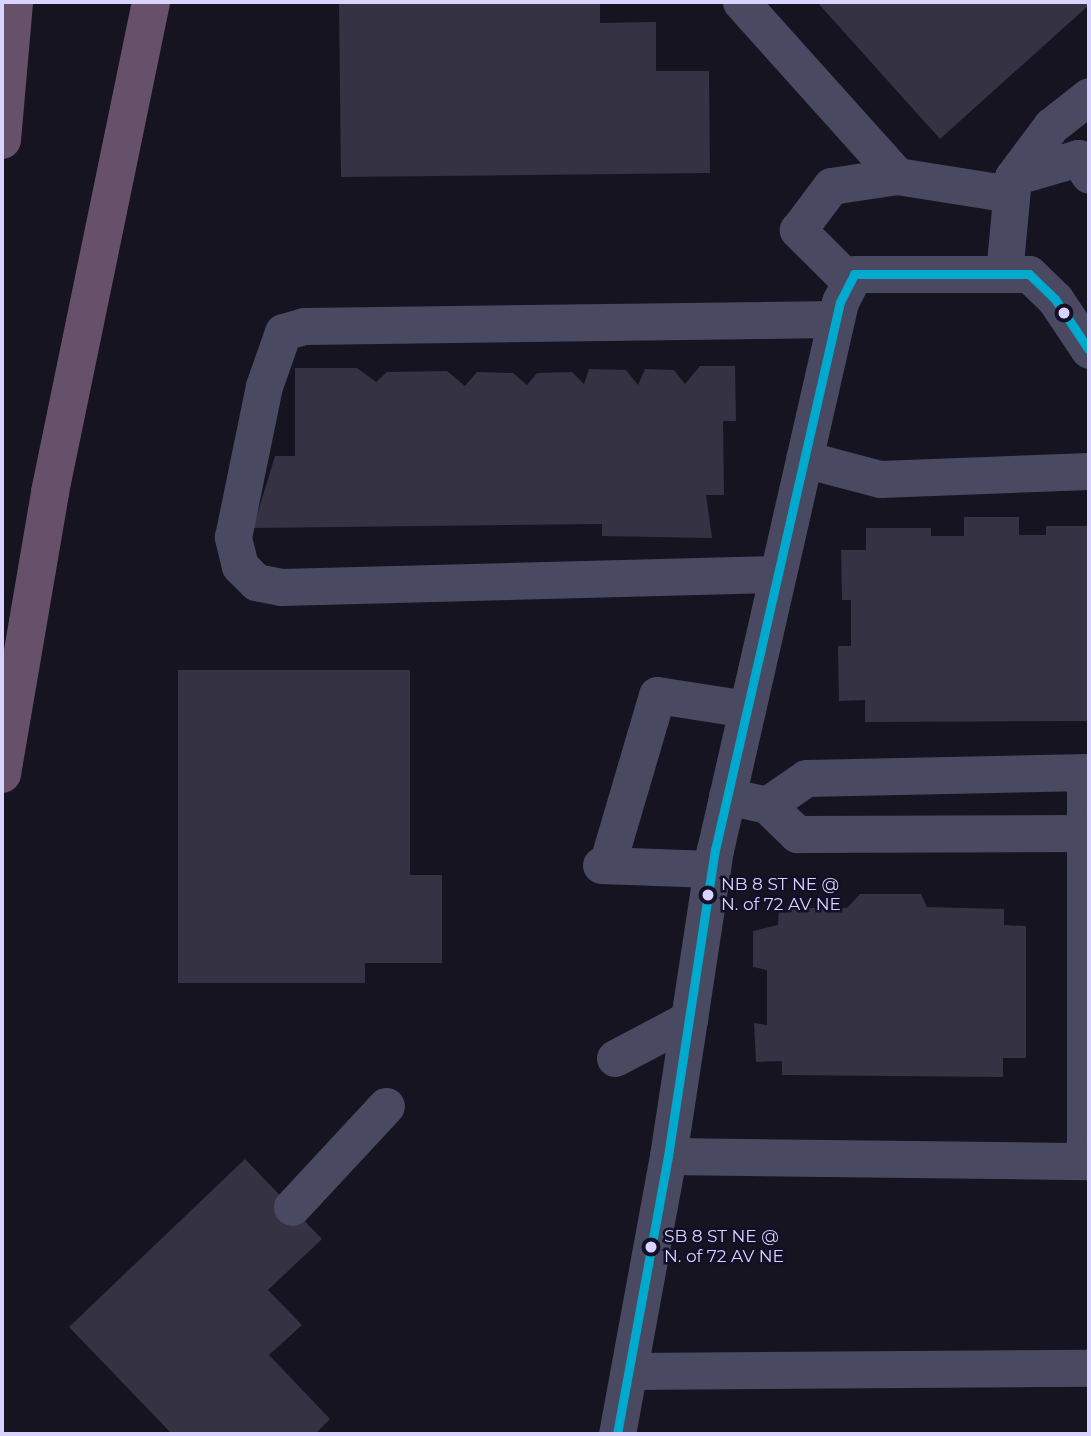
<!DOCTYPE html>
<html>
<head>
<meta charset="utf-8">
<style>
	body { margin:0 }
	#map { position:relative; width:1091px; height:1436px; overflow:hidden; background:#161421; font-family:Montserrat,sans-serif }
	div>[style] { position:absolute }
	[style*='--x'] { left:calc(var(--x)*1px); top:calc(var(--y)*1px); width:calc(var(--w)*1px); rotate:calc(var(--a)*1deg) }
	.building>* { inset:0; background:#343243 }
	.minor>* { height:37px; margin:-18.5px; padding:0 18.5px; transform-origin:18.5px; border-radius:18.5px; background:#4a4962 }
	.highway>* { height:38px; margin:-19px; padding:0 19px; transform-origin:19px; border-radius:19px; background:#67516a }
	.bus-1>* { height:9px; margin:-4.5px; padding:0 4.5px; transform-origin:4.5px; border-radius:4.5px; background:#00a9ce }
	.dots>* { width:19px; height:19px; translate:-50% -50%; box-sizing:border-box; border:4px solid #130f26; border-radius:50% }
	span { translate:-50% -50%; white-space:nowrap; text-align:center; line-height:1.15; -webkit-text-stroke:5px #130f26; paint-order:stroke }
	.bus-label { font-size:17px; color:#d9d4ff }
	.left { translate:0 -50%; text-align:left }
	.frame { position:absolute; inset:0; border:4px solid #d9d4ff; pointer-events:none }
</style>
</head>
<body>
<div id="map">
	<div class="building">
		<i style="clip-path:polygon(339px 2px,600px 2px,600px 23px,656px 22px,656px 71px,709px 71px,710px 173px,341px 177px)"></i>
		<i style="clip-path:polygon(817px 2px,1089px 2px,1089px 5px,940px 139px)"></i>
		<i style="clip-path:polygon(700px 366px,735px 366px,736px 421px,723px 421px,724px 495px,706px 495px,712px 538px,602px 536px,602px 524px,253px 528px,275px 456px,295px 456px,295px 368px,357px 368px,376px 382px,387px 372px,447px 371px,465px 386px,477px 372px,513px 373px,527px 385px,537px 373px,572px 372px,584px 384px,589px 369px,626px 370px,638px 385px,645px 369px,674px 370px,685px 384px)"></i>
		<i style="clip-path:polygon(964px 517px,1019px 517px,1019px 535px,1046px 535px,1046px 526px,1089px 526px,1089px 721px,865px 722px,865px 700px,839px 701px,838px 646px,851px 646px,851px 600px,842px 600px,841px 550px,866px 550px,866px 528px,931px 528px,931px 536px,964px 536px)"></i>
		<i style="clip-path:polygon(178px 670px,410px 670px,410px 875px,442px 875px,442px 963px,365px 963px,365px 983px,178px 983px)"></i>
		<i style="clip-path:polygon(860px 894px,921px 894px,927px 907px,1004px 909px,1004px 925px,1026px 926px,1026px 1058px,1003px 1058px,1003px 1077px,782px 1075px,782px 1061px,756px 1062px,754px 1023px,767px 1025px,767px 970px,753px 967px,753px 931px,778px 925px,779px 908px,847px 908px)"></i>
		<i style="clip-path:polygon(245px 1159px,322px 1239px,268px 1290px,302px 1325px,269px 1355px,330px 1419px,315px 1434px,172px 1434px,69px 1327px)"></i>
	</div>
	<div class="minor">
		<i style="--x:741;--y:2;--w:234;--a:48.1"></i>
		<i style="--x:897;--y:176;--w:115;--a:9"></i>
		<i style="--x:1013;--y:177;--w:64;--a:-53.3"></i>
		<i style="--x:1051;--y:126;--w:48;--a:-38.3"></i>
		<i style="--x:1004;--y:274;--w:97;--a:-84.7"></i>
		<i style="--x:1013;--y:177;--w:68;--a:-16.3"></i>
		<i style="--x:1078;--y:158;--w:20;--a:57"></i>
		<i style="--x:850;--y:282;--w:74;--a:-135"></i>
		<i style="--x:798;--y:230;--w:55;--a:-53.1"></i>
		<i style="--x:831;--y:186;--w:67;--a:-8.6"></i>
		<i style="--x:804;--y:459;--w:79;--a:14.7"></i>
		<i style="--x:880;--y:479;--w:209;--a:-2.2"></i>
		<i style="--x:777;--y:574;--w:496;--a:178.5"></i>
		<i style="--x:281;--y:587;--w:25;--a:-169"></i>
		<i style="--x:256;--y:582;--w:23;--a:-135"></i>
		<i style="--x:240;--y:566;--w:30;--a:-104"></i>
		<i style="--x:233;--y:537;--w:154;--a:-78.4"></i>
		<i style="--x:264;--y:386;--w:57;--a:-70.6"></i>
		<i style="--x:283;--y:332;--w:22;--a:-16"></i>
		<i style="--x:304;--y:326;--w:532;--a:-0.75"></i>
		<i style="--x:1085;--y:772;--w:387;--a:90"></i>
		<i style="--x:727;--y:796;--w:41;--a:12.7"></i>
		<i style="--x:767;--y:805;--w:47;--a:-34.7"></i>
		<i style="--x:806;--y:778;--w:283;--a:-1.2"></i>
		<i style="--x:767;--y:805;--w:42;--a:44"></i>
		<i style="--x:797;--y:834;--w:288;--a:-0.2"></i>
		<i style="--x:601;--y:865;--w:111;--a:2.1"></i>
		<i style="--x:607;--y:865;--w:177;--a:-73.6"></i>
		<i style="--x:657;--y:695;--w:91;--a:8.8"></i>
		<i style="--x:615;--y:1058;--w:84;--a:-27.8"></i>
		<i style="--x:668;--y:1156;--w:421;--a:0.7"></i>
		<i style="--x:292;--y:1207;--w:138;--a:-47.1"></i>
		<i style="--x:629;--y:1371;--w:460;--a:-0.4"></i>
		<i style="--x:617;--y:1434;--w:283;--a:-79.6"></i>
		<i style="--x:668;--y:1156;--w:310;--a:-81.3"></i>
		<i style="--x:715;--y:850;--w:562;--a:-77.15"></i>
		<i style="--x:840;--y:302;--w:31;--a:-63"></i>
		<i style="--x:854;--y:274;--w:175;--a:0"></i>
		<i style="--x:1029;--y:274;--w:36;--a:44"></i>
		<i style="--x:1055;--y:299;--w:61;--a:56.3"></i>
	</div>
	<div class="highway">
		<i style="--x:2;--y:140;--w:139;--a:-85"></i>
		<i style="--x:2;--y:774;--w:286;--a:-80.3"></i>
		<i style="--x:50;--y:492;--w:500;--a:-78.35"></i>
	</div>
	<div class="bus-1">
		<i style="--x:617;--y:1434;--w:283;--a:-79.6"></i>
		<i style="--x:668;--y:1156;--w:310;--a:-81.3"></i>
		<i style="--x:715;--y:850;--w:562;--a:-77.15"></i>
		<i style="--x:840;--y:302;--w:31;--a:-63"></i>
		<i style="--x:854;--y:274;--w:175;--a:0"></i>
		<i style="--x:1029;--y:274;--w:36;--a:44"></i>
		<i style="--x:1055;--y:299;--w:61;--a:56.3"></i>
	</div>
	<div class="dots">
		<i style="left:1064px;top:313px;background:#d9d4ff"></i>
		<i style="left:708px;top:895px;background:#d9d4ff"></i>
		<i style="left:651px;top:1247px;background:#d9d4ff"></i>
	</div>
	<div class="bus-label">
		<span class="left" style="left:721px;top:895px">NB 8 ST NE @<br>N. of 72 AV NE</span>
		<span class="left" style="left:664px;top:1247px">SB 8 ST NE @<br>N. of 72 AV NE</span>
	</div>
	<div class="frame"></div>
</div>
</body>
</html>
